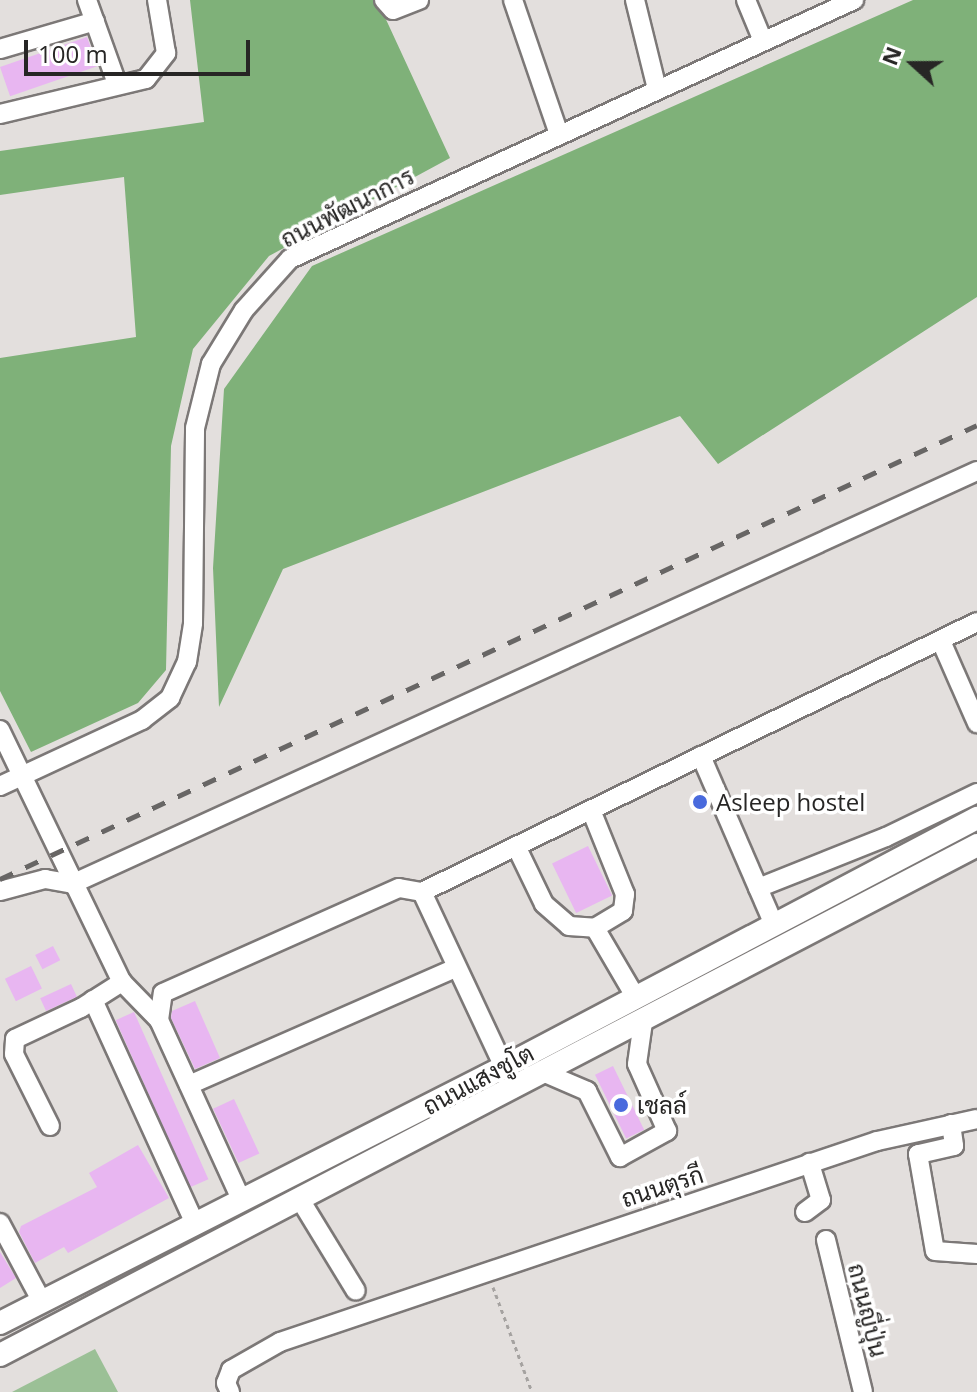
<!DOCTYPE html>
<html>
<head>
<meta charset="utf-8">
<style>
	body { margin:0 }
	#map { position:relative; width:977px; height:1392px; overflow:hidden; background:#e3dfdd; font-family:"Open Sans",Sarabun,sans-serif }
	div>[style] { position:absolute }
	[style*='--x'] { left:calc(var(--x)*1px); top:calc(var(--y)*1px); width:calc(var(--w)*1px); rotate:calc(var(--a)*1deg) }
	.green>* { inset:0; background:#9bc096 }
	.forest>* { inset:0; background:#7fb179 }
	.building>* { inset:0; background:#e8b6f1; transform-origin:0 0 }
	.path>* { height:3px; margin-top:-1.5px; transform-origin:0; background:repeating-linear-gradient(90deg,#a5a2a0 0 4px,transparent 0 8px) }
	.roads { filter:drop-shadow(2px 0 #7c7877) drop-shadow(-2px 0 #7c7877) drop-shadow(0 2px #7c7877) drop-shadow(0 -2px #7c7877) }
	.minor>* { height:18px; margin:-9px; padding:0 9px; transform-origin:9px; border-radius:9px; background:#fff }
	.major>* { height:22px; margin:-11px; padding:0 11px; transform-origin:11px; border-radius:11px; background:#fff }
	.rail>* { height:5px; margin-top:-2.5px; transform-origin:0; background:repeating-linear-gradient(90deg,#686665 0 14px,transparent 0 28px) }
	.dots>* { width:22px; height:22px; translate:-50% -50%; box-sizing:border-box; border:4px solid #fff; border-radius:50% }
	span { translate:-50% -50%; white-space:nowrap; text-align:center; line-height:1.15; -webkit-text-stroke:7px #fff; paint-order:stroke }
	.street-label { font-size:24px; color:#272625 }
	.poi-label { font-size:24px; color:#272625 }
	.left { translate:0 -50%; text-align:left }
	.north { position:absolute; left:873px; top:24px; width:80px; height:80px; -webkit-text-stroke:6px #fff; paint-order:stroke; rotate:291deg; font-size:22px; font-weight:700; line-height:32px; text-align:center; color:#272625 }
	.north::after { content:''; display:block; margin:auto; width:28px; height:36px; background:#272625; clip-path:polygon(50% 0,100% 100%,50% 72%,0 100%) }
	.scale { position:absolute; left:24px; top:40px; width:226px; height:36px; box-sizing:border-box; border:4px solid #272625; border-top:0; padding-left:10px; font-size:24px; line-height:28px; white-space:nowrap; color:#272625; -webkit-text-stroke:6px #fff; paint-order:stroke }
</style>
</head>
<body>
<div id="map">
	<div class="green">
		<i style="clip-path:polygon(95px 1349px,118px 1392px,12px 1392px)"></i>
	</div>
	<div class="forest">
		<i style="clip-path:polygon(190px 0,377px 0,450px 158px,269px 256px,193px 349px,171px 446px,166px 670px,138px 703px,31px 752px,0 691px,0 358px,136px 337px,124px 177px,0 195px,0 151px,204px 122px)"></i>
		<i style="clip-path:polygon(913px 0,977px 0,977px 297px,718px 464px,680px 416px,283px 569px,219px 707px,213px 568px,224px 389px,312px 266px)"></i>
	</div>
	<div class="building">
		<i style="left:87px;top:37px;width:31px;height:92px;rotate:71deg"></i>
		<i style="left:588px;top:846px;width:55px;height:40px;rotate:64deg"></i>
		<i style="left:53px;top:946px;width:16px;height:20px;rotate:63deg"></i>
		<i style="left:31px;top:966px;width:25px;height:29px;rotate:64deg"></i>
		<i style="left:71px;top:984px;width:14px;height:34px;rotate:65deg"></i>
		<i style="clip-path:polygon(195px 1001px,220px 1058px,195px 1069px,171px 1018px,172px 1011px)"></i>
		<i style="left:134px;top:1012px;width:183px;height:20px;rotate:66deg"></i>
		<i style="left:613px;top:1066px;width:71px;height:20px;rotate:64deg"></i>
		<i style="left:234px;top:1099px;width:60px;height:23px;rotate:65deg"></i>
		<i style="clip-path:polygon(138px 1145px,169px 1198px,68px 1253px,64px 1247px,35px 1263px,19px 1232px,21px 1226px,97px 1187px,89px 1173px)"></i>
		<i style="clip-path:polygon(0 1252px,16px 1278px,0 1288px)"></i>
	</div>
	<div class="path">
		<i style="--x:493;--y:1287;--w:112;--a:69.6"></i>
	</div>
	<div class="roads">
		<div class="minor">
			<i style="--x:87;--y:0;--w:89;--a:70.3"></i>
			<i style="--x:384;--y:0;--w:13;--a:48"></i>
			<i style="--x:393;--y:10;--w:28;--a:-21"></i>
			<i style="--x:513;--y:0;--w:142;--a:71.1"></i>
			<i style="--x:635;--y:0;--w:92;--a:76.1"></i>
			<i style="--x:746;--y:0;--w:44;--a:67.5"></i>
			<i style="--x:0;--y:49;--w:99;--a:-16.4"></i>
			<i style="--x:0;--y:114;--w:150;--a:-13.5"></i>
			<i style="--x:146;--y:79;--w:33;--a:-52"></i>
			<i style="--x:166;--y:53;--w:54;--a:-99.6"></i>
			<i style="--x:941;--y:641;--w:90;--a:66.3"></i>
			<i style="--x:0;--y:730;--w:280;--a:64.2"></i>
			<i style="--x:122;--y:982;--w:53;--a:45.8"></i>
			<i style="--x:159;--y:1020;--w:199;--a:65.4"></i>
			<i style="--x:701;--y:756;--w:184;--a:66.6"></i>
			<i style="--x:0;--y:786;--w:157;--a:-24.9"></i>
			<i style="--x:142;--y:720;--w:36;--a:-38"></i>
			<i style="--x:170;--y:698;--w:40;--a:-65"></i>
			<i style="--x:187;--y:662;--w:39;--a:-81"></i>
			<i style="--x:193;--y:623;--w:195;--a:-89.4"></i>
			<i style="--x:195;--y:428;--w:66;--a:-76"></i>
			<i style="--x:211;--y:364;--w:63;--a:-58.6"></i>
			<i style="--x:244;--y:310;--w:69;--a:-48"></i>
			<i style="--x:290;--y:259;--w:621;--a:-24.67"></i>
			<i style="--x:591;--y:810;--w:91;--a:68"></i>
			<i style="--x:625;--y:894;--w:17;--a:97"></i>
			<i style="--x:623;--y:911;--w:33;--a:149"></i>
			<i style="--x:516;--y:846;--w:64;--a:64.2"></i>
			<i style="--x:544;--y:904;--w:33;--a:41"></i>
			<i style="--x:569;--y:926;--w:26;--a:4"></i>
			<i style="--x:595;--y:928;--w:81;--a:59.6"></i>
			<i style="--x:758;--y:888;--w:138;--a:-21.7"></i>
			<i style="--x:886;--y:837;--w:101;--a:-25.8"></i>
			<i style="--x:0;--y:891;--w:47;--a:-14.9"></i>
			<i style="--x:45;--y:879;--w:27;--a:10"></i>
			<i style="--x:72;--y:884;--w:995;--a:-24.53"></i>
			<i style="--x:422;--y:892;--w:193;--a:64.9"></i>
			<i style="--x:93;--y:1000;--w:246;--a:65.5"></i>
			<i style="--x:159;--y:1020;--w:27;--a:-82"></i>
			<i style="--x:163;--y:993;--w:258;--a:-24"></i>
			<i style="--x:399;--y:888;--w:23;--a:10"></i>
			<i style="--x:422;--y:892;--w:617;--a:-25.94"></i>
			<i style="--x:545;--y:1073;--w:46;--a:23.2"></i>
			<i style="--x:587;--y:1091;--w:74;--a:63.4"></i>
			<i style="--x:620;--y:1157;--w:54;--a:-29"></i>
			<i style="--x:667;--y:1131;--w:73;--a:-114.1"></i>
			<i style="--x:637;--y:1064;--w:42;--a:-81.9"></i>
			<i style="--x:189;--y:1085;--w:292;--a:-23.7"></i>
			<i style="--x:951;--y:1124;--w:22;--a:82"></i>
			<i style="--x:954;--y:1146;--w:37;--a:167"></i>
			<i style="--x:918;--y:1154;--w:98;--a:80.1"></i>
			<i style="--x:935;--y:1251;--w:42;--a:4.1"></i>
			<i style="--x:50;--y:1126;--w:80;--a:-116.6"></i>
			<i style="--x:14;--y:1054;--w:15;--a:-86"></i>
			<i style="--x:15;--y:1039;--w:73;--a:-25.2"></i>
			<i style="--x:81;--y:1008;--w:49;--a:-32.4"></i>
			<i style="--x:301;--y:1201;--w:105;--a:58.6"></i>
			<i style="--x:805;--y:1212;--w:20;--a:-37"></i>
			<i style="--x:821;--y:1200;--w:39;--a:-107"></i>
			<i style="--x:0;--y:1223;--w:89;--a:62"></i>
			<i style="--x:826;--y:1240;--w:156;--a:76.3"></i>
			<i style="--x:230;--y:1392;--w:10;--a:-114"></i>
			<i style="--x:226;--y:1383;--w:14;--a:-69"></i>
			<i style="--x:231;--y:1370;--w:56;--a:-29.7"></i>
			<i style="--x:280;--y:1342;--w:630;--a:-18.61"></i>
			<i style="--x:877;--y:1141;--w:102;--a:-12.4"></i>
		</div>
		<div class="major">
			<i style="--x:0;--y:1323;--w:565;--a:-26.93"></i>
			<i style="--x:504;--y:1067;--w:535;--a:-27.76"></i>
			<i style="--x:0;--y:1355;--w:1102;--a:-27.56"></i>
		</div>
	</div>
	<div class="rail">
		<i style="--x:0;--y:879;--w:1077;--a:-24.92"></i>
	</div>
	<div class="dots">
		<i style="left:700px;top:802px;background:#496add"></i>
		<i style="left:621px;top:1105px;background:#496add"></i>
	</div>
	<div class="street-label">
		<span style="left:347px;top:207px;rotate:-27deg">ถนนพัฒนาการ</span>
		<span style="left:478px;top:1079px;rotate:-28deg">ถนนแสงชูโต</span>
		<span style="left:662px;top:1186px;rotate:-18deg">ถนนตุรกี</span>
		<span style="left:868px;top:1310px;rotate:76deg">ถนนญี่ปุ่น</span>
	</div>
	<div class="poi-label">
		<span class="left" style="left:716px;top:802px">Asleep hostel</span>
		<span class="left" style="left:637px;top:1105px">เชลล์</span>
	</div>
	<div class="north">N</div>
	<div class="scale">100 m</div>
</div>
</body>
</html>
